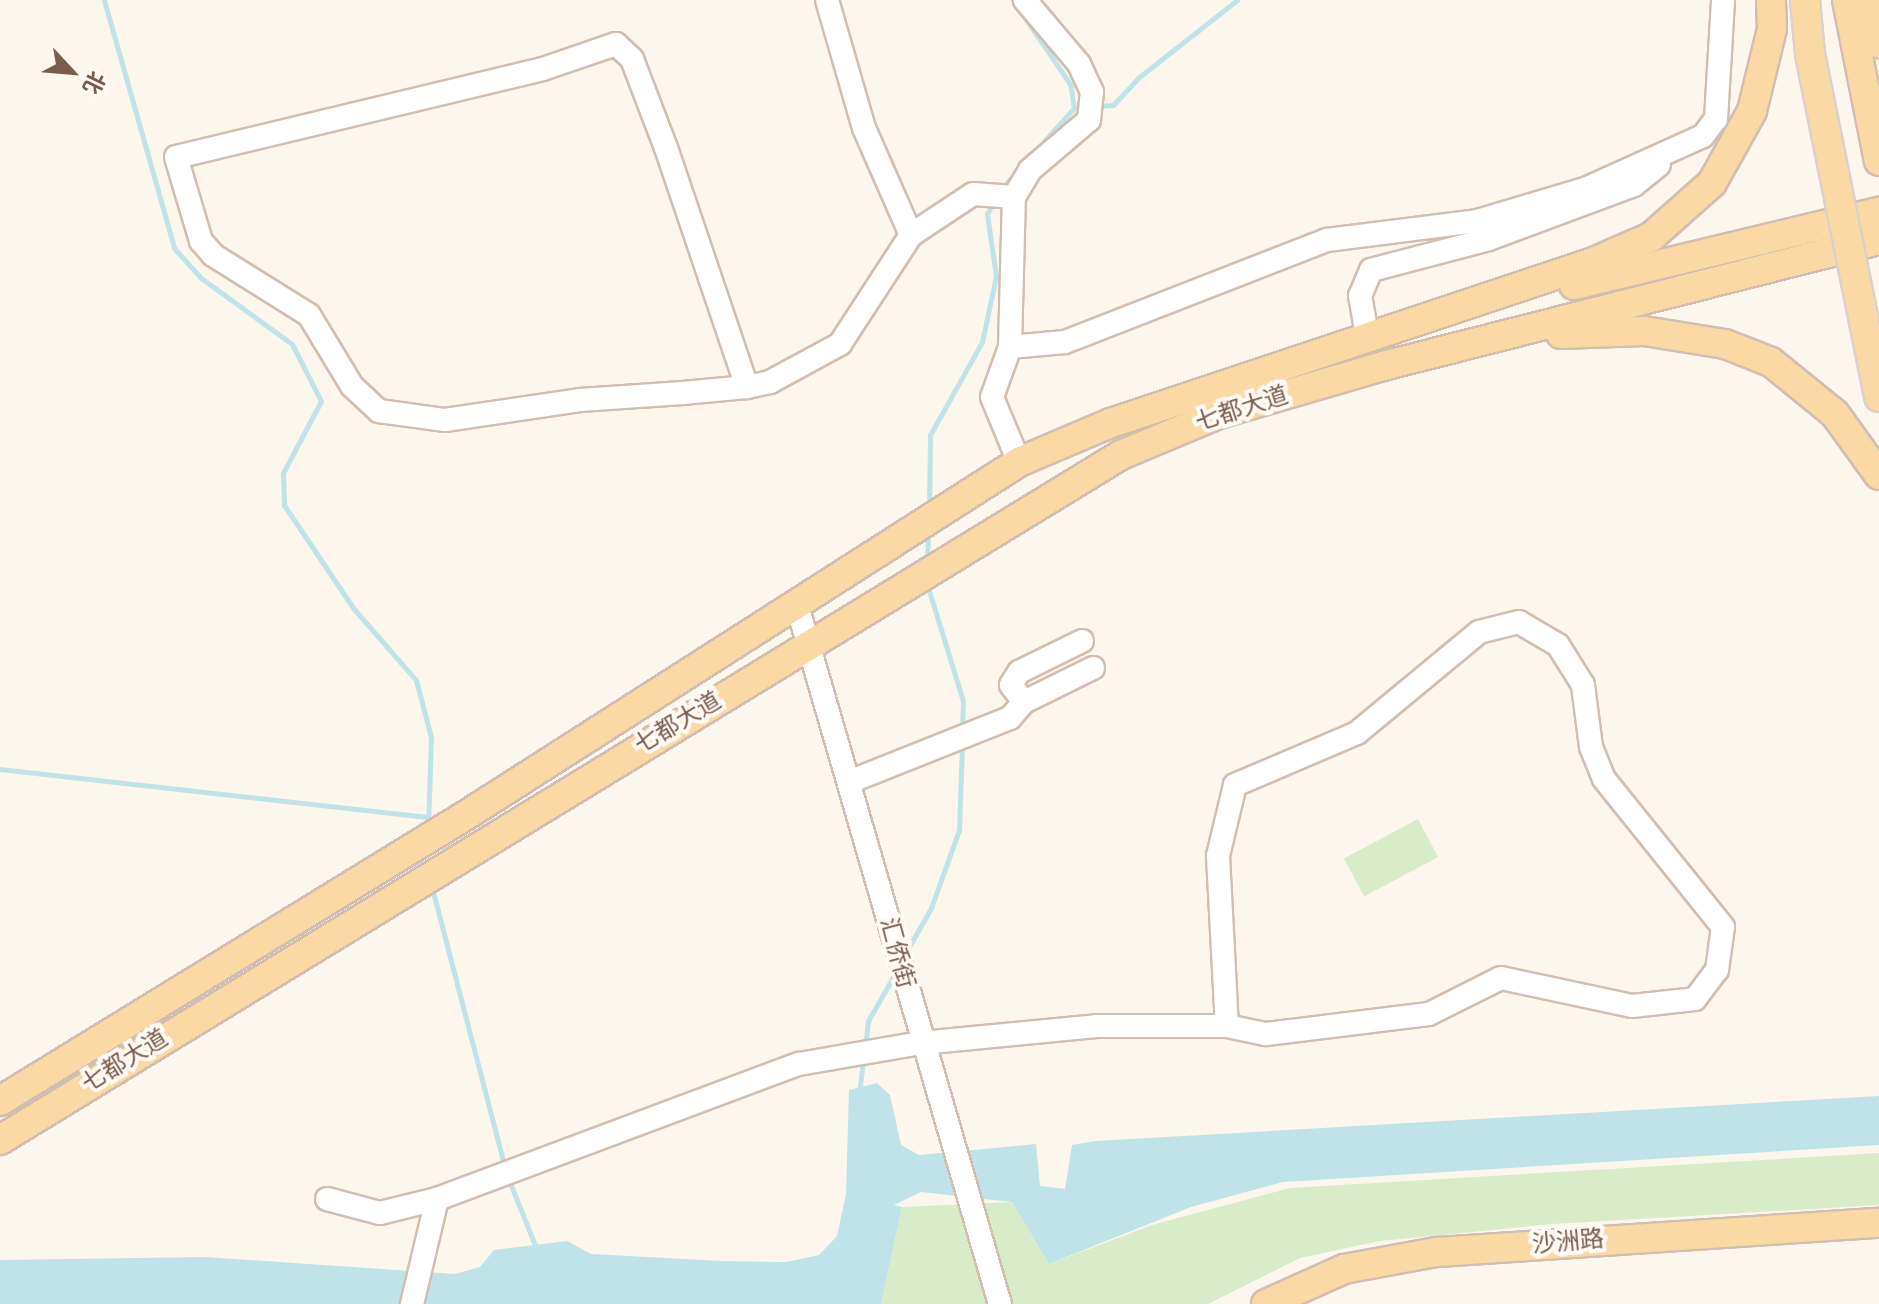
<!DOCTYPE html>
<html>
<head>
<meta charset="utf-8">
<style>
	body { margin:0 }
	#map { position:relative; width:1879px; height:1304px; overflow:hidden; background:#fdf6ec; font-family:"Fira Sans","Noto Sans SC",sans-serif }
	div>[style] { position:absolute }
	[style*='--x'] { left:calc(var(--x)*1px); top:calc(var(--y)*1px); width:calc(var(--w)*1px); rotate:calc(var(--a)*1deg) }
	.green>* { inset:0; background:#d8ecc9; transform-origin:0 0 }
	.water>* { inset:0; background:#bfe3e8 }
	.stream>* { height:5px; margin:-2.5px; padding:0 2.5px; transform-origin:2.5px; border-radius:2.5px; background:#bfe3e8 }
	.roads { filter:drop-shadow(2px 0 #d1beb0) drop-shadow(-2px 0 #d1beb0) drop-shadow(0 2px #d1beb0) drop-shadow(0 -2px #d1beb0) }
	.minor>* { height:22px; margin:-11px; padding:0 11px; transform-origin:11px; border-radius:11px; background:#fff }
	.major>* { height:28px; margin:-14px; padding:0 14px; transform-origin:14px; border-radius:14px; background:#fbd9a5 }
	.bridges { filter:drop-shadow(2px 0 #dad1cd) drop-shadow(-2px 0 #dad1cd) drop-shadow(0 2px #dad1cd) drop-shadow(0 -2px #dad1cd) }
	.major-bridge>* { height:28px; margin:-14px; padding:0 14px; transform-origin:14px; border-radius:14px; background:#fbd9a5 }
	span { translate:-50% -50%; white-space:nowrap; text-align:center; line-height:1.15; -webkit-text-stroke:8px #fffaf3; paint-order:stroke }
	.street-label { font-size:24px; color:#7a5c4d }
	.north { position:absolute; left:32px; top:32px; width:80px; height:80px; -webkit-text-stroke:6px #fffaf3; paint-order:stroke; rotate:116deg; font-size:22px; font-weight:700; line-height:32px; text-align:center; color:#7a5c4d }
	.north::after { content:''; display:block; margin:auto; width:28px; height:36px; background:#7a5c4d; clip-path:polygon(50% 0,100% 100%,50% 72%,0 100%) }
</style>
</head>
<body>
<div id="map">
	<div class="green">
		<i style="left:1418px;top:819px;width:43px;height:84px;rotate:62deg"></i>
		<i style="clip-path:polygon(1879px 1153px,1879px 1205px,1553px 1224px,1380px 1241px,1300px 1258px,1208px 1304px,881px 1304px,902px 1207px,1012px 1202px,1049px 1264px,1152px 1225px,1290px 1188px)"></i>
	</div>
	<div class="water">
		<i style="clip-path:polygon(877px 1083px,890px 1095px,901px 1145px,919px 1155px,1036px 1144px,1040px 1186px,1065px 1189px,1072px 1145px,1096px 1141px,1879px 1096px,1879px 1145px,1283px 1182px,1191px 1207px,1049px 1264px,1012px 1202px,921px 1192px,894px 1205px,902px 1207px,881px 1304px,0 1304px,0 1260px,206px 1257px,455px 1274px,480px 1267px,494px 1250px,567px 1241px,591px 1254px,722px 1261px,786px 1262px,819px 1255px,837px 1236px,846px 1194px,849px 1090px)"></i>
	</div>
	<div class="stream">
		<i style="--x:104;--y:0;--w:258;--a:74.2"></i>
		<i style="--x:174;--y:248;--w:40;--a:48"></i>
		<i style="--x:201;--y:278;--w:112;--a:36"></i>
		<i style="--x:292;--y:344;--w:64;--a:63"></i>
		<i style="--x:321;--y:401;--w:81;--a:117.8"></i>
		<i style="--x:283;--y:473;--w:32;--a:88"></i>
		<i style="--x:284;--y:505;--w:125;--a:56.1"></i>
		<i style="--x:354;--y:609;--w:94;--a:48.9"></i>
		<i style="--x:416;--y:680;--w:59;--a:75.3"></i>
		<i style="--x:431;--y:737;--w:89;--a:91.9"></i>
		<i style="--x:1097;--y:106;--w:16;--a:-4"></i>
		<i style="--x:1113;--y:105;--w:37;--a:-47"></i>
		<i style="--x:1138;--y:78;--w:126;--a:-38.2"></i>
		<i style="--x:1001;--y:189;--w:109;--a:-48"></i>
		<i style="--x:1074;--y:108;--w:24;--a:-99"></i>
		<i style="--x:1070;--y:84;--w:102;--a:-124.2"></i>
		<i style="--x:929;--y:510;--w:75;--a:-89.2"></i>
		<i style="--x:930;--y:435;--w:107;--a:-60.8"></i>
		<i style="--x:982;--y:342;--w:67;--a:-78"></i>
		<i style="--x:996;--y:276;--w:63;--a:-98.3"></i>
		<i style="--x:987;--y:214;--w:15;--a:-62"></i>
		<i style="--x:927;--y:562;--w:30;--a:-88"></i>
		<i style="--x:927;--y:584;--w:122;--a:72.9"></i>
		<i style="--x:963;--y:701;--w:31;--a:92"></i>
		<i style="--x:0;--y:769;--w:430;--a:6.4"></i>
		<i style="--x:432;--y:888;--w:289;--a:75.4"></i>
		<i style="--x:906;--y:952;--w:51;--a:-60.4"></i>
		<i style="--x:931;--y:908;--w:83;--a:-70.3"></i>
		<i style="--x:959;--y:830;--w:84;--a:-88"></i>
		<i style="--x:865;--y:1046;--w:25;--a:-83"></i>
		<i style="--x:868;--y:1021;--w:56;--a:-60.3"></i>
		<i style="--x:859;--y:1094;--w:34;--a:-83"></i>
		<i style="--x:508;--y:1178;--w:78;--a:68.1"></i>
	</div>
	<div class="roads">
		<div class="minor">
			<i style="--x:827;--y:0;--w:133;--a:73.9"></i>
			<i style="--x:864;--y:128;--w:117;--a:66.3"></i>
			<i style="--x:1367;--y:335;--w:40;--a:-100"></i>
			<i style="--x:1360;--y:296;--w:28;--a:-67"></i>
			<i style="--x:1371;--y:270;--w:122;--a:-14.7"></i>
			<i style="--x:1489;--y:239;--w:155;--a:-20.4"></i>
			<i style="--x:1634;--y:185;--w:32;--a:-39"></i>
			<i style="--x:1010;--y:347;--w:150;--a:-88.5"></i>
			<i style="--x:1014;--y:197;--w:31;--a:-59"></i>
			<i style="--x:1030;--y:170;--w:77;--a:-40.3"></i>
			<i style="--x:1089;--y:120;--w:28;--a:-84"></i>
			<i style="--x:1092;--y:92;--w:31;--a:-115"></i>
			<i style="--x:1079;--y:64;--w:84;--a:-130.2"></i>
			<i style="--x:747;--y:387;--w:252;--a:-108.7"></i>
			<i style="--x:666;--y:148;--w:95;--a:-110.9"></i>
			<i style="--x:632;--y:59;--w:22;--a:-137"></i>
			<i style="--x:616;--y:44;--w:77;--a:161.1"></i>
			<i style="--x:543;--y:69;--w:377;--a:166.5"></i>
			<i style="--x:176;--y:157;--w:88;--a:73.4"></i>
			<i style="--x:201;--y:241;--w:18;--a:49"></i>
			<i style="--x:213;--y:255;--w:113;--a:32"></i>
			<i style="--x:309;--y:315;--w:83;--a:58.8"></i>
			<i style="--x:352;--y:386;--w:37;--a:43"></i>
			<i style="--x:379;--y:411;--w:67;--a:7.8"></i>
			<i style="--x:445;--y:420;--w:136;--a:-8.4"></i>
			<i style="--x:580;--y:400;--w:103;--a:-3.9"></i>
			<i style="--x:683;--y:393;--w:64;--a:-5.4"></i>
			<i style="--x:747;--y:387;--w:24;--a:-12"></i>
			<i style="--x:770;--y:382;--w:80;--a:-28.5"></i>
			<i style="--x:840;--y:344;--w:130;--a:-56.9"></i>
			<i style="--x:911;--y:235;--w:74;--a:-33.5"></i>
			<i style="--x:973;--y:194;--w:41;--a:4.2"></i>
			<i style="--x:1019;--y:462;--w:70;--a:-112.6"></i>
			<i style="--x:992;--y:397;--w:53;--a:-70.2"></i>
			<i style="--x:1010;--y:347;--w:55;--a:-5.2"></i>
			<i style="--x:1065;--y:342;--w:281;--a:-21.3"></i>
			<i style="--x:1327;--y:240;--w:151;--a:-7.2"></i>
			<i style="--x:1477;--y:221;--w:113;--a:-16.5"></i>
			<i style="--x:1585;--y:189;--w:129;--a:-24.2"></i>
			<i style="--x:1703;--y:136;--w:21;--a:-53"></i>
			<i style="--x:1716;--y:119;--w:119;--a:-86.6"></i>
			<i style="--x:796;--y:602;--w:731;--a:73.8"></i>
			<i style="--x:1082;--y:641;--w:70;--a:153.8"></i>
			<i style="--x:1019;--y:672;--w:15;--a:122"></i>
			<i style="--x:1011;--y:685;--w:21;--a:53"></i>
			<i style="--x:1024;--y:702;--w:77;--a:-26.2"></i>
			<i style="--x:849;--y:782;--w:173;--a:-21.7"></i>
			<i style="--x:1010;--y:718;--w:21;--a:-49"></i>
			<i style="--x:327;--y:1199;--w:55;--a:14.8"></i>
			<i style="--x:380;--y:1213;--w:59;--a:-13.8"></i>
			<i style="--x:437;--y:1199;--w:386;--a:-20.5"></i>
			<i style="--x:799;--y:1064;--w:124;--a:-9.8"></i>
			<i style="--x:921;--y:1043;--w:176;--a:-5.5"></i>
			<i style="--x:1096;--y:1026;--w:131;--a:0"></i>
			<i style="--x:1227;--y:1026;--w:40;--a:12"></i>
			<i style="--x:1266;--y:1034;--w:164;--a:-7"></i>
			<i style="--x:1429;--y:1014;--w:80;--a:-26.6"></i>
			<i style="--x:1501;--y:978;--w:134;--a:12.1"></i>
			<i style="--x:1632;--y:1006;--w:63;--a:-6.3"></i>
			<i style="--x:1695;--y:999;--w:36;--a:-53"></i>
			<i style="--x:1717;--y:970;--w:43;--a:-82.1"></i>
			<i style="--x:1723;--y:927;--w:190;--a:-128.8"></i>
			<i style="--x:1604;--y:779;--w:35;--a:-112"></i>
			<i style="--x:1591;--y:747;--w:63;--a:-97.4"></i>
			<i style="--x:1583;--y:685;--w:47;--a:-122"></i>
			<i style="--x:1558;--y:645;--w:45;--a:-149.5"></i>
			<i style="--x:1519;--y:622;--w:41;--a:166"></i>
			<i style="--x:1479;--y:632;--w:158;--a:140.4"></i>
			<i style="--x:1357;--y:733;--w:133;--a:156.9"></i>
			<i style="--x:1235;--y:785;--w:73;--a:103.5"></i>
			<i style="--x:1218;--y:856;--w:170;--a:87"></i>
			<i style="--x:412;--y:1304;--w:108;--a:-76.6"></i>
		</div>
		<div class="major">
			<i style="--x:1847;--y:0;--w:164;--a:78.8"></i>
			<i style="--x:1872;--y:0;--w:44;--a:80.8"></i>
			<i style="--x:1574;--y:285;--w:314;--a:-13.5"></i>
			<i style="--x:1561;--y:334;--w:83;--a:-2.1"></i>
			<i style="--x:1644;--y:331;--w:82;--a:9.1"></i>
			<i style="--x:1725;--y:344;--w:49;--a:21.4"></i>
			<i style="--x:1771;--y:362;--w:82;--a:39.1"></i>
			<i style="--x:1835;--y:414;--w:75;--a:54.2"></i>
			<i style="--x:0;--y:1101;--w:549;--a:-31.52"></i>
			<i style="--x:468;--y:814;--w:654;--a:-32.57"></i>
			<i style="--x:1019;--y:462;--w:100;--a:-23"></i>
			<i style="--x:1111;--y:423;--w:506;--a:-18.43"></i>
			<i style="--x:1591;--y:263;--w:65;--a:-23.4"></i>
			<i style="--x:1651;--y:237;--w:81;--a:-41.5"></i>
			<i style="--x:1712;--y:183;--w:82;--a:-60.9"></i>
			<i style="--x:1752;--y:111;--w:84;--a:-76.3"></i>
			<i style="--x:1772;--y:29;--w:29;--a:-92"></i>
			<i style="--x:0;--y:1140;--w:1314;--a:-31.43"></i>
			<i style="--x:1121;--y:455;--w:106;--a:-22.7"></i>
			<i style="--x:1219;--y:414;--w:171;--a:-16.3"></i>
			<i style="--x:1383;--y:366;--w:512;--a:-14.25"></i>
			<i style="--x:1266;--y:1304;--w:85;--a:-24.2"></i>
			<i style="--x:1344;--y:1269;--w:95;--a:-10.4"></i>
			<i style="--x:1437;--y:1252;--w:443;--a:-3.8"></i>
		</div>
	</div>
	<div class="bridges">
		<div class="major-bridge">
			<i style="--x:1805;--y:0;--w:54;--a:84.7"></i>
			<i style="--x:1810;--y:54;--w:350;--a:78.6"></i>
		</div>
	</div>
	<div class="street-label">
		<span style="left:1242px;top:409px;rotate:-18deg">七都大道</span>
		<span style="left:678px;top:723px;rotate:-31deg">七都大道</span>
		<span style="left:897px;top:953px;rotate:75deg">汇侨街</span>
		<span style="left:125px;top:1061px;rotate:-32deg">七都大道</span>
		<span style="left:1568px;top:1242px;rotate:-5deg">沙洲路</span>
	</div>
	<div class="north">北</div>
</div>
</body>
</html>
